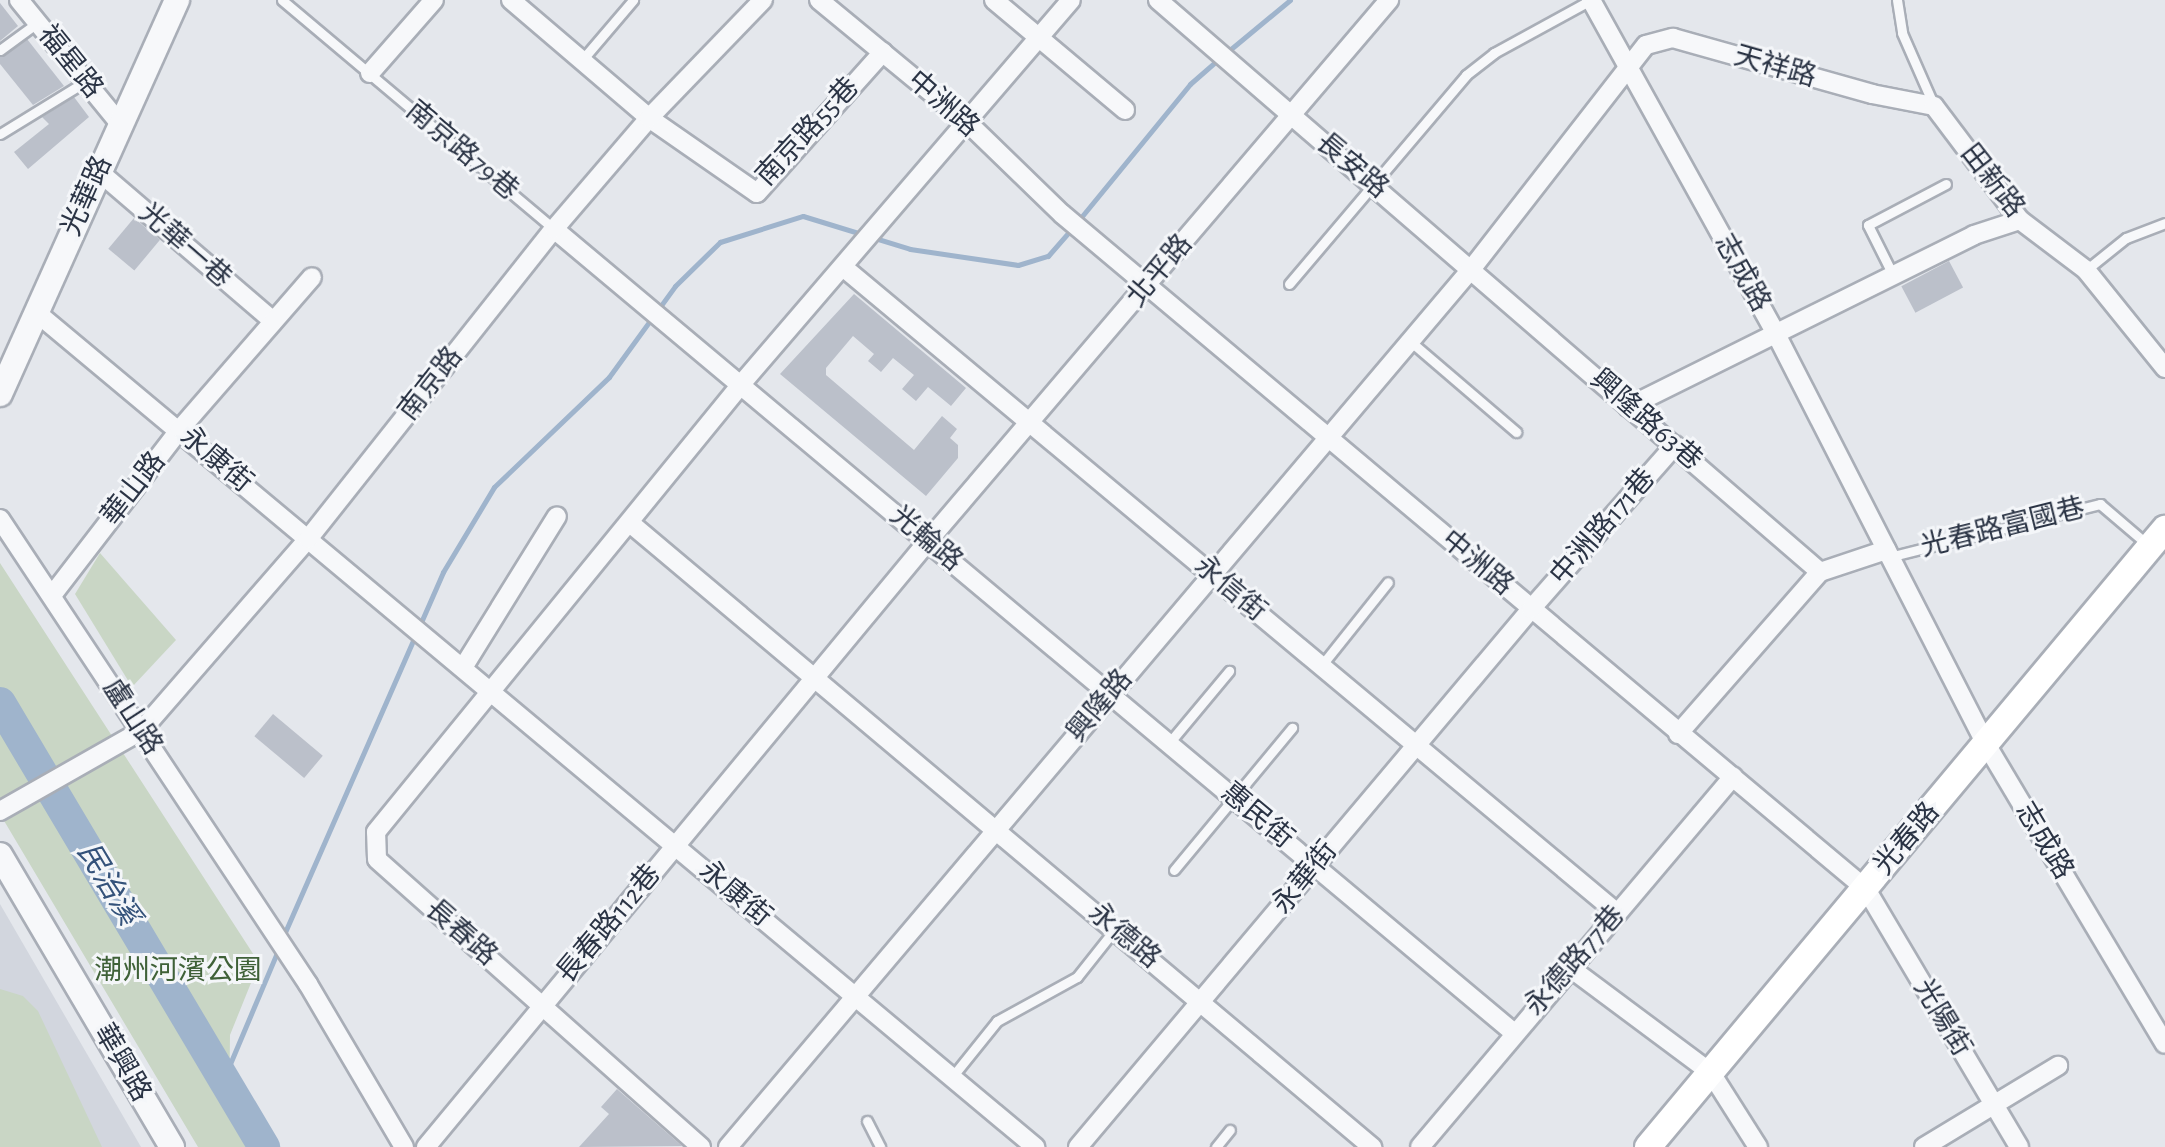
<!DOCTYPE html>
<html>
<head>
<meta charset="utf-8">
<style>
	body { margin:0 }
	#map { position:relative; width:2165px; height:1147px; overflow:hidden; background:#e4e7ec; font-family:"Alegreya Sans","Noto Sans TC",sans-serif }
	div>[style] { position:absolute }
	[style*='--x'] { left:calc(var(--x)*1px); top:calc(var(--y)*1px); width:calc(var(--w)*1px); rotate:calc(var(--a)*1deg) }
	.built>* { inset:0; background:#d2d6de }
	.green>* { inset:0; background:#c9d6c5 }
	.stream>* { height:5px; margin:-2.5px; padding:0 2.5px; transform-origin:2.5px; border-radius:2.5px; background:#9fb4cc }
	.river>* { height:32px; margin:-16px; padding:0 16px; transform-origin:16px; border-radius:16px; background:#9fb4cc }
	.building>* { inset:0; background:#bbc0ca; transform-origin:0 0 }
	.roads { filter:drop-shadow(2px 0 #a9aeb7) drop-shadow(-2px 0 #a9aeb7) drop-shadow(0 2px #a9aeb7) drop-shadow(0 -2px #a9aeb7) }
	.service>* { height:9px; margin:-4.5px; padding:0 4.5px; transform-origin:4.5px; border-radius:4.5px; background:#f7f8fa }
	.minor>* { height:18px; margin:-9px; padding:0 9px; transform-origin:9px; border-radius:9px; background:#f7f8fa }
	.tertiary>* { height:24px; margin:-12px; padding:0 12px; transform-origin:12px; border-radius:12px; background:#f7f8fa }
	.secondary>* { height:26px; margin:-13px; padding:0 13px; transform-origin:13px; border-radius:13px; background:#fff }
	span { translate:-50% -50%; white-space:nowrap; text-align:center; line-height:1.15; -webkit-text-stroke:6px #f4f6f9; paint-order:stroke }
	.street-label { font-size:28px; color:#2b3445 }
	.park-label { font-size:28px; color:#3f6138 }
	.water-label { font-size:30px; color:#34527a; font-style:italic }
</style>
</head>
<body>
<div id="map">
	<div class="built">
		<i style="clip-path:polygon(0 904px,141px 1147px,0 1147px)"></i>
	</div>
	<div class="green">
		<i style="clip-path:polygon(100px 553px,176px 640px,132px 687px,75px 594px)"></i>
		<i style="clip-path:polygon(0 563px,259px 963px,230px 1035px,229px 1117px,247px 1147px,198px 1147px,0 814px)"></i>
		<i style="clip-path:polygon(0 989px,23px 996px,38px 1011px,102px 1147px,0 1147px)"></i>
	</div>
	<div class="stream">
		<i style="--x:1226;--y:53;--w:83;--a:-39.6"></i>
		<i style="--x:1078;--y:221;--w:177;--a:-50.7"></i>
		<i style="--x:1190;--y:84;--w:37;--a:-41"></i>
		<i style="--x:282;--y:939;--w:401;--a:-66.3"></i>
		<i style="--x:443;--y:572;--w:99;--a:-59"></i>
		<i style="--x:494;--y:487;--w:159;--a:-43.7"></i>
		<i style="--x:609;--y:377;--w:112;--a:-54"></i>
		<i style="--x:675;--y:286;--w:63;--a:-44.4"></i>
		<i style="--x:720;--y:242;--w:87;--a:-17.4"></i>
		<i style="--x:803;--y:216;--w:112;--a:17.1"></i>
		<i style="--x:910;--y:249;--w:109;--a:8.4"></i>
		<i style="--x:1018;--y:265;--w:31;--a:-17"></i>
		<i style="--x:1048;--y:256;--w:37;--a:-49"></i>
		<i style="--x:224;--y:1078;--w:141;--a:-67.1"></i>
	</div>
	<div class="river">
		<i style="--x:0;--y:703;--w:517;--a:59.26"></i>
	</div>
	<div class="building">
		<i style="clip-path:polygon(0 3px,18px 26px,0 41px)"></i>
		<i style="clip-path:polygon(27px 39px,64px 86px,33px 105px,0 64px,0 57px)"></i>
		<i style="clip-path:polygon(74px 97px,89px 117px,28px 169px,14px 152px,49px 124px,42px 117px)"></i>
		<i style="left:134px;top:218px;width:34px;height:40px;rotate:40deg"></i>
		<i style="left:1949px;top:261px;width:30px;height:54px;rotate:62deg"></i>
		<i style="clip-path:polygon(854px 294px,966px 388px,951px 406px,928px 387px,916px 401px,902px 389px,914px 375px,893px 358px,881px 372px,868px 361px,874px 354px,853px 336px,826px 368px,826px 375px,914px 450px,942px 416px,957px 429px,950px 438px,958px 445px,958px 458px,926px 496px,780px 374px)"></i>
		<i style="left:273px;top:714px;width:65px;height:29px;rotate:40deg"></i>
		<i style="clip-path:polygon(617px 1089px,682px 1146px,579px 1147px,609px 1114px,601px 1107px)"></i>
	</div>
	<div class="roads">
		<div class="service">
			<i style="--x:282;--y:0;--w:356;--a:40.1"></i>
			<i style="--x:1897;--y:0;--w:33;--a:81"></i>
			<i style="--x:1902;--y:33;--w:80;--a:66.3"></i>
			<i style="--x:0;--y:50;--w:46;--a:-36.1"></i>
			<i style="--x:582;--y:60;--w:79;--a:-49.6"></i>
			<i style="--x:0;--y:134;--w:101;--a:-31.6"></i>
			<i style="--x:2086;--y:270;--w:51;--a:-38.7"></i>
			<i style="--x:2126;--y:238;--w:42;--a:-21"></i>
			<i style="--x:1893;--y:275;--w:56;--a:-116.6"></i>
			<i style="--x:1868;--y:225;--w:88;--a:-27.7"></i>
			<i style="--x:1289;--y:284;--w:274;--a:-49.7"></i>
			<i style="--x:1466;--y:75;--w:36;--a:-38"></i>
			<i style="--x:1494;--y:53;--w:111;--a:-28.7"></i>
			<i style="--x:1410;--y:341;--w:140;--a:40.6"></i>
			<i style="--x:1889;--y:557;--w:218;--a:-14.1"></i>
			<i style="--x:2100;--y:504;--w:63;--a:40.5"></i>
			<i style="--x:1321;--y:666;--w:107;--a:-51.4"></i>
			<i style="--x:1169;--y:743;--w:94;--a:-50.2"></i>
			<i style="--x:1174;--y:870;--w:185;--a:-50.3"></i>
			<i style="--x:952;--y:1077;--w:72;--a:-51.2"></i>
			<i style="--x:997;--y:1021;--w:91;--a:-28.8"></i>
			<i style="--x:1077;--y:977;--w:61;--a:-51.6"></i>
			<i style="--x:867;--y:1121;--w:29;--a:63"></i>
			<i style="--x:1216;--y:1147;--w:22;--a:-51"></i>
		</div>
		<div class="minor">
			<i style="--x:19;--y:0;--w:160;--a:50.8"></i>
			<i style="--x:511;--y:0;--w:182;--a:40.5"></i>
			<i style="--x:649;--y:118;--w:131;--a:34.8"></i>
			<i style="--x:757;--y:193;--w:189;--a:-48.2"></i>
			<i style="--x:819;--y:0;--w:192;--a:39.5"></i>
			<i style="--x:967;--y:122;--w:132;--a:44.1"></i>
			<i style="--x:1062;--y:214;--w:1050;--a:40.02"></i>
			<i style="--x:1866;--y:889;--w:300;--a:59.3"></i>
			<i style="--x:994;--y:0;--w:171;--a:40"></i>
			<i style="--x:1158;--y:0;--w:875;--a:40.83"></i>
			<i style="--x:1591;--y:0;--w:380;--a:61"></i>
			<i style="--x:1775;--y:332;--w:463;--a:62.9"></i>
			<i style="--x:1986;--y:744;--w:349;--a:59.2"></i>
			<i style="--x:370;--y:73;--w:97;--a:-48.8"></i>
			<i style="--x:97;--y:170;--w:232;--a:40.6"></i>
			<i style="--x:554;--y:229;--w:1251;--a:39.94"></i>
			<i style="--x:843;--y:267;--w:1007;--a:39.84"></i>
			<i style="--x:37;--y:313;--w:1301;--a:39.88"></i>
			<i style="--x:1628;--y:407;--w:386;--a:-26.4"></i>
			<i style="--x:1974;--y:235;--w:48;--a:-18.1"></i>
			<i style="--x:0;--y:519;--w:558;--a:56.48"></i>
			<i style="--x:308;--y:984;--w:189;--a:59.5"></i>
			<i style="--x:630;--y:523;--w:970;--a:40.06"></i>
			<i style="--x:53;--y:594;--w:208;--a:-52.4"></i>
			<i style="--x:180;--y:429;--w:201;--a:-49"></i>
			<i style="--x:464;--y:666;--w:176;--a:-58.2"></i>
			<i style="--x:1678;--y:734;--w:215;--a:-48.8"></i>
			<i style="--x:1820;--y:572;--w:70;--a:-18.4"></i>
			<i style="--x:0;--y:811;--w:162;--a:-29.6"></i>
			<i style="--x:141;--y:731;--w:254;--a:-49"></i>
			<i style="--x:308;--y:539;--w:396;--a:-51.6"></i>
			<i style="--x:554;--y:229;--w:146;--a:-49.4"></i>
			<i style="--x:649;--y:118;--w:164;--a:-46"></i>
			<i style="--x:1569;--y:967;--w:177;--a:36.7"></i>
			<i style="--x:1711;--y:1073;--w:88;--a:57.6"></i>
			<i style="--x:426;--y:1147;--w:787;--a:-50.36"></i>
			<i style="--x:928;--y:541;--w:711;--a:-49.56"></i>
			<i style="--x:701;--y:1147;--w:433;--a:-138.4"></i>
			<i style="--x:377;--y:859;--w:27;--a:-92"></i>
			<i style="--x:376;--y:832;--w:581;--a:-50.8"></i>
			<i style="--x:743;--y:382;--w:503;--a:-49.35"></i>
			<i style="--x:728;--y:1147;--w:1153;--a:-49.75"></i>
			<i style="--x:1473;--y:267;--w:281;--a:-52.1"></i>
			<i style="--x:1646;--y:45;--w:28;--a:-15"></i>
			<i style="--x:1673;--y:38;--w:207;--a:15.7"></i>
			<i style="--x:1872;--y:94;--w:63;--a:11"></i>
			<i style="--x:1934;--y:106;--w:143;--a:53"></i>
			<i style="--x:2020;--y:220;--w:83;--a:37.1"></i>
			<i style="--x:2086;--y:270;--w:126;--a:51.1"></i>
			<i style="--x:1078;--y:1147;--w:703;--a:-49.9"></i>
			<i style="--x:1531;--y:609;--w:218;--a:-48.7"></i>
			<i style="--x:1420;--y:1147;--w:485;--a:-49.8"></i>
			<i style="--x:1924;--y:1147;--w:157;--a:-31.2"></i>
		</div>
		<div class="tertiary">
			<i style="--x:0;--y:394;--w:432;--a:-65.8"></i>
			<i style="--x:0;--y:855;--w:339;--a:59.5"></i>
		</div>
		<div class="secondary">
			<i style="--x:1648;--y:1147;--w:806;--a:-50.09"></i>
		</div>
	</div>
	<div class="street-label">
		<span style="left:70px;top:62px;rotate:51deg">福星路</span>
		<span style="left:1775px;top:67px;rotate:16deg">天祥路</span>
		<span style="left:943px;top:104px;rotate:41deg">中洲路</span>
		<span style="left:808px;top:132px;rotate:-47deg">南京路55巷</span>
		<span style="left:462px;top:151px;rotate:40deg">南京路79巷</span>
		<span style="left:1352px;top:166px;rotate:40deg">長安路</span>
		<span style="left:1992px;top:181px;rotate:52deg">田新路</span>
		<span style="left:87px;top:196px;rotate:-66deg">光華路</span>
		<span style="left:185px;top:246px;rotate:41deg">光華一巷</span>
		<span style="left:1160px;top:271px;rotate:-50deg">北平路</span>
		<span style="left:1742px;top:273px;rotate:61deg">志成路</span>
		<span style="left:431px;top:384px;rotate:-52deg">南京路</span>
		<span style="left:1646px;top:420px;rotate:41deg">興隆路63巷</span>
		<span style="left:216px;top:460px;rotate:40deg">永康街</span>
		<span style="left:134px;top:489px;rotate:-52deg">華山路</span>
		<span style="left:1603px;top:527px;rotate:-49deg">中洲路171巷</span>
		<span style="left:2003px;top:528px;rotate:-14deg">光春路富國巷</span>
		<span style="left:926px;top:539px;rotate:40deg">光輪路</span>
		<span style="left:1477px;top:563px;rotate:40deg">中洲路</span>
		<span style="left:1230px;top:589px;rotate:40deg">永信街</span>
		<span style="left:1100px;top:706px;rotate:-50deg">興隆路</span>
		<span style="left:132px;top:717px;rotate:57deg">盧山路</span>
		<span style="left:1257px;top:816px;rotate:40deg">惠民街</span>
		<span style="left:1907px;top:839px;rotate:-50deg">光春路</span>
		<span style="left:2044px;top:841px;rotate:59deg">志成路</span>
		<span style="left:1305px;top:878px;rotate:-51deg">永華街</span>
		<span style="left:735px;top:894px;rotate:40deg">永康街</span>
		<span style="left:609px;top:924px;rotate:-50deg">長春路112巷</span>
		<span style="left:461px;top:933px;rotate:41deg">長春路</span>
		<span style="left:1124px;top:936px;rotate:40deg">永德路</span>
		<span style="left:1575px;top:961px;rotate:-49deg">永德路77巷</span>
		<span style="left:1942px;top:1018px;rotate:59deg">光陽街</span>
		<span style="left:122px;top:1063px;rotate:60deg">華興路</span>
	</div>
	<div class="park-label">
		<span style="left:178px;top:971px">潮州河濱公園</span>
	</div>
	<div class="water-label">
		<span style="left:108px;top:884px;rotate:59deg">民治溪</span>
	</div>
</div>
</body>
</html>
